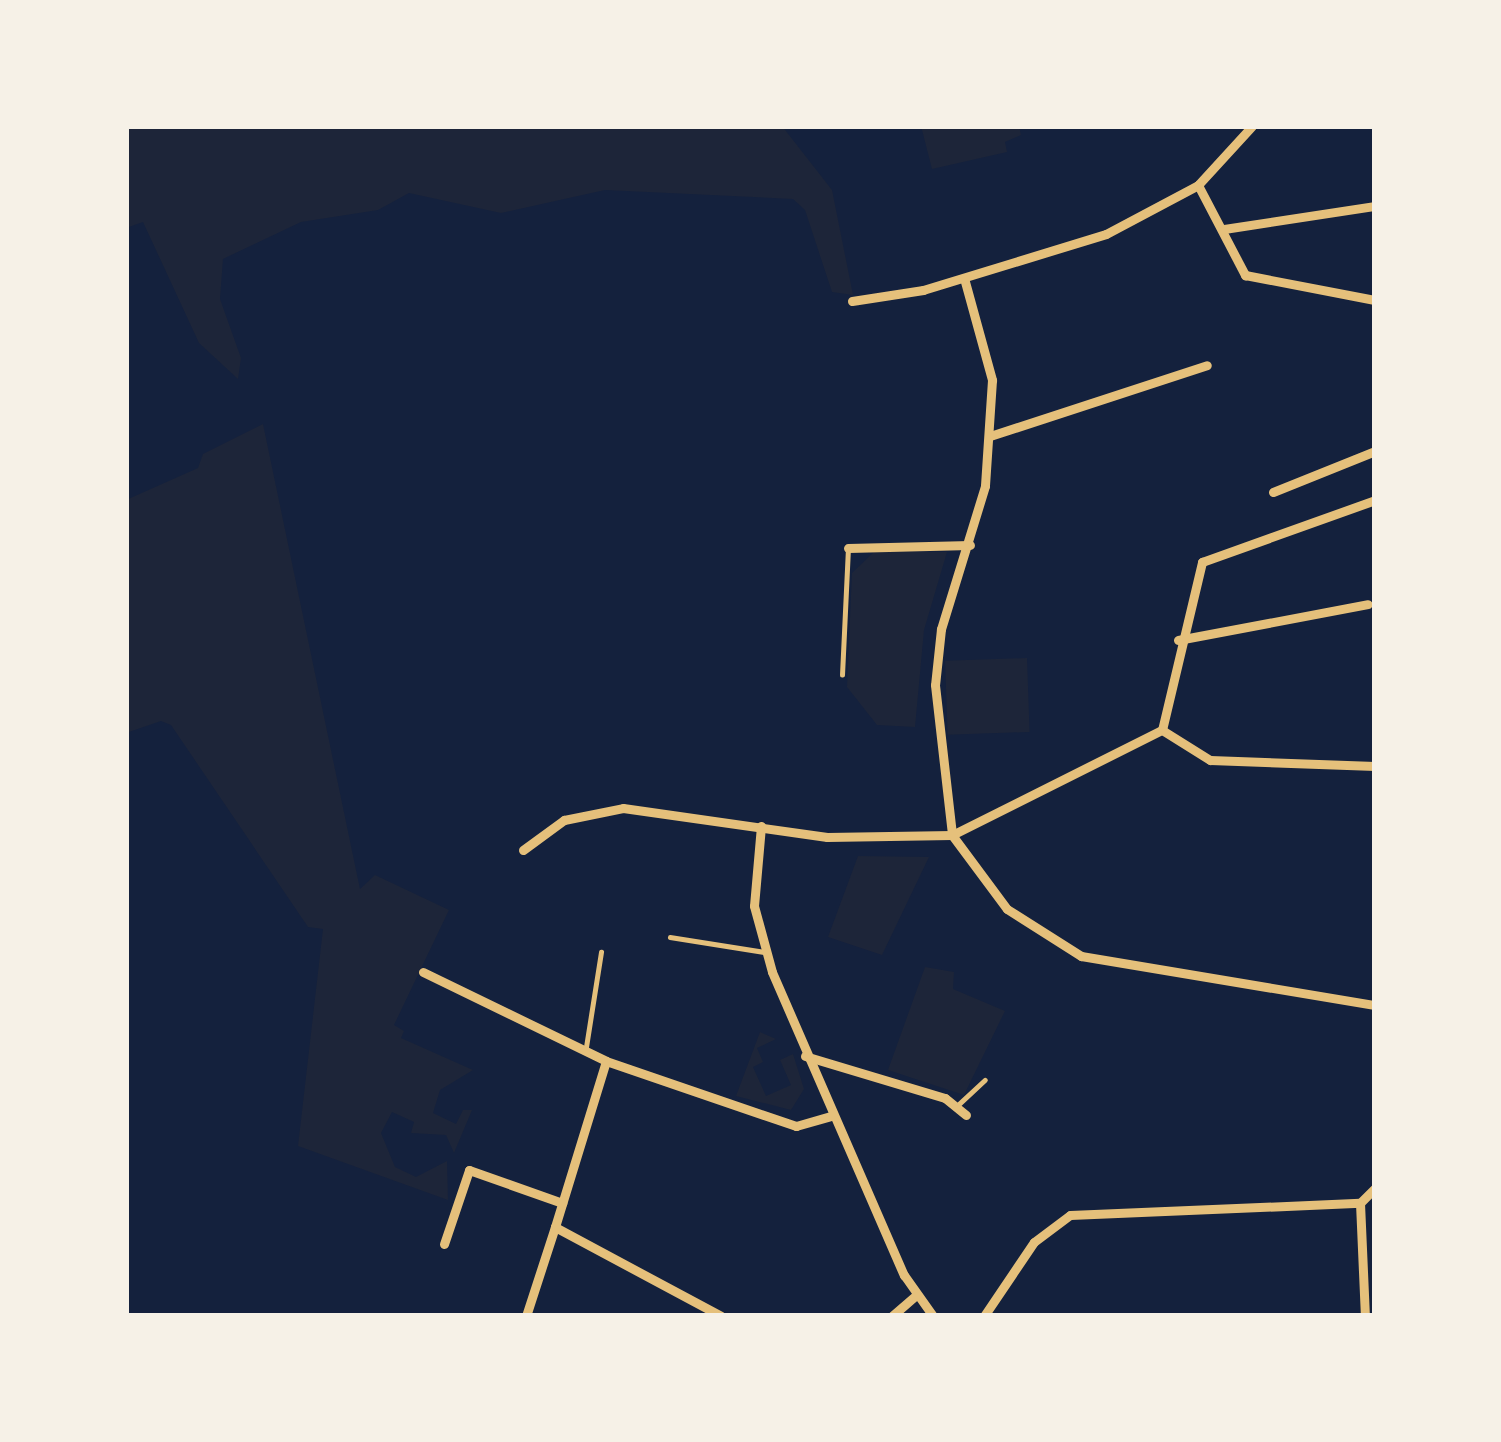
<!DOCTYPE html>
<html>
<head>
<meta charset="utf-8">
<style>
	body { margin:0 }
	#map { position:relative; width:1501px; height:1442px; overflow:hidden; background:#14213d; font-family:Cabin,sans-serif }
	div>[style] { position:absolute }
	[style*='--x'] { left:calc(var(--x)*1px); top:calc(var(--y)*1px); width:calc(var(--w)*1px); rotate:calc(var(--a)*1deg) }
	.green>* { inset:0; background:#1d2539; transform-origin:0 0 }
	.service>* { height:4.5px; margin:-2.25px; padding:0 2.25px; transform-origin:2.25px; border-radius:2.25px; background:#e5c07b }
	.minor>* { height:9px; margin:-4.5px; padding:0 4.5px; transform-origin:4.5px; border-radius:4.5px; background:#e5c07b }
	span { translate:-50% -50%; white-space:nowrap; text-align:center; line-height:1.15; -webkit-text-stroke:12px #f6f1e7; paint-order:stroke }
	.frame { position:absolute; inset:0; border:129px solid #f6f1e7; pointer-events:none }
</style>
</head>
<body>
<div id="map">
	<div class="green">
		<i style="clip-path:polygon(126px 126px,782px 126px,832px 190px,853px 295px,832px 292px,805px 210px,793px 199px,605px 190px,501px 213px,409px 193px,378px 210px,301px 222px,223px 259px,220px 299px,241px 358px,238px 379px,199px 343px,143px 222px,126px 228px)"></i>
		<i style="clip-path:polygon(921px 126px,1019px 126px,1021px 135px,1005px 142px,1007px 152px,932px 169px)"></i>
		<i style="clip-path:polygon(263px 424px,360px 889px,375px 875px,449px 910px,394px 1025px,404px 1031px,401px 1038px,473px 1070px,440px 1090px,433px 1113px,456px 1124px,463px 1110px,472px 1110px,454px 1153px,446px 1135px,411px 1133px,414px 1122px,392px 1112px,381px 1133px,395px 1167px,416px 1177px,447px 1161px,448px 1200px,298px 1146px,323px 929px,308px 927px,171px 725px,161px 721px,126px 733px,126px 500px,198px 468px,203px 454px)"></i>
		<i style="clip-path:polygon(875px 551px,947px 552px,924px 630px,915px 727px,877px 725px,847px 687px,852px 573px)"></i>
		<i style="left:1027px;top:658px;width:74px;height:82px;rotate:88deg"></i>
		<i style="clip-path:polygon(858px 856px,929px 857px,882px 955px,828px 937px)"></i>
		<i style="clip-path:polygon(925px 967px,954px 972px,953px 989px,1005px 1011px,964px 1095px,888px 1070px)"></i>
		<i style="clip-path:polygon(760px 1032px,776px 1039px,757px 1048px,763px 1062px,753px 1067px,766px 1096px,791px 1085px,780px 1060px,793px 1054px,804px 1089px,791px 1110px,736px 1096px)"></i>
	</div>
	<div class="service">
		<i style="--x:842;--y:675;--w:127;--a:-87.3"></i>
		<i style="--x:670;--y:937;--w:96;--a:9"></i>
		<i style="--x:586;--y:1047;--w:96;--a:-81"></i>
		<i style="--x:959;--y:1104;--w:35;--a:-43"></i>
	</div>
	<div class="minor">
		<i style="--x:1198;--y:185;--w:102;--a:62.4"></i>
		<i style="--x:1245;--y:275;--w:132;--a:10.9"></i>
		<i style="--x:1224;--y:229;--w:153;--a:-8.7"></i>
		<i style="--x:964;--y:278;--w:106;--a:74.6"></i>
		<i style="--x:992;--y:380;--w:106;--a:93.8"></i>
		<i style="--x:985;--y:486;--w:150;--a:107.1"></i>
		<i style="--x:941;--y:629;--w:56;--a:96.1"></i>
		<i style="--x:935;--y:685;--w:151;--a:83.5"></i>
		<i style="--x:952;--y:835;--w:92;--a:53.4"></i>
		<i style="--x:1007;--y:909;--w:88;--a:32.4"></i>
		<i style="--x:1081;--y:956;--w:298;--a:9.5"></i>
		<i style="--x:852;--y:301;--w:72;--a:-8.8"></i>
		<i style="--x:923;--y:290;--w:191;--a:-17"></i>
		<i style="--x:1106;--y:234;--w:104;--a:-28"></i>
		<i style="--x:1198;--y:185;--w:80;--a:-47.5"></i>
		<i style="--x:990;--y:436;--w:228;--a:-18.1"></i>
		<i style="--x:1273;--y:492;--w:110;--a:-21.9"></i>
		<i style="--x:848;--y:548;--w:122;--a:-1.4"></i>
		<i style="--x:1178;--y:640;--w:193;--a:-10.7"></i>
		<i style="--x:1162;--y:730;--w:57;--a:32"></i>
		<i style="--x:1210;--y:760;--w:165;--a:2.1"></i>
		<i style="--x:761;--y:826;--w:80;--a:95"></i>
		<i style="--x:754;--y:906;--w:68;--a:74.7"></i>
		<i style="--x:772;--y:972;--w:331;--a:66.5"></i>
		<i style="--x:904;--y:1275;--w:50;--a:54.7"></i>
		<i style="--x:523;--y:850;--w:51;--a:-36.2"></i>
		<i style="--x:564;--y:820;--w:60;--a:-11.5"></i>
		<i style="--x:623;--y:808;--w:206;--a:8.1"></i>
		<i style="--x:827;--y:837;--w:125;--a:-0.9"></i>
		<i style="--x:952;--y:835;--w:235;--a:-26.6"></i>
		<i style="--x:1162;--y:730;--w:173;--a:-76.6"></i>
		<i style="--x:1202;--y:562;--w:184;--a:-19.7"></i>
		<i style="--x:423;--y:972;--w:203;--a:25.9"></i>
		<i style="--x:606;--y:1061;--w:201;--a:18.9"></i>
		<i style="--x:796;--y:1126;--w:35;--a:-16"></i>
		<i style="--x:805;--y:1056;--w:146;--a:16.7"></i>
		<i style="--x:945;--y:1098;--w:27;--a:39"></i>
		<i style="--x:606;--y:1061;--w:174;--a:107.1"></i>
		<i style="--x:555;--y:1227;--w:188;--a:28.2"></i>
		<i style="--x:1360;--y:1203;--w:21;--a:-45"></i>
		<i style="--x:444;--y:1244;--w:78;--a:-71.3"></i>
		<i style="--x:469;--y:1170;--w:99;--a:19.5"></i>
		<i style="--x:526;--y:1316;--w:94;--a:-72"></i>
		<i style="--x:892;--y:1316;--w:30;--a:-41"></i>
		<i style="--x:984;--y:1316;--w:89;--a:-56"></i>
		<i style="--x:1034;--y:1242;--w:45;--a:-36.9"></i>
		<i style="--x:1070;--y:1215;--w:290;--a:-2.4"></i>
		<i style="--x:1360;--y:1203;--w:113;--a:87.5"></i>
	</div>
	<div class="frame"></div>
</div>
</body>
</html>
